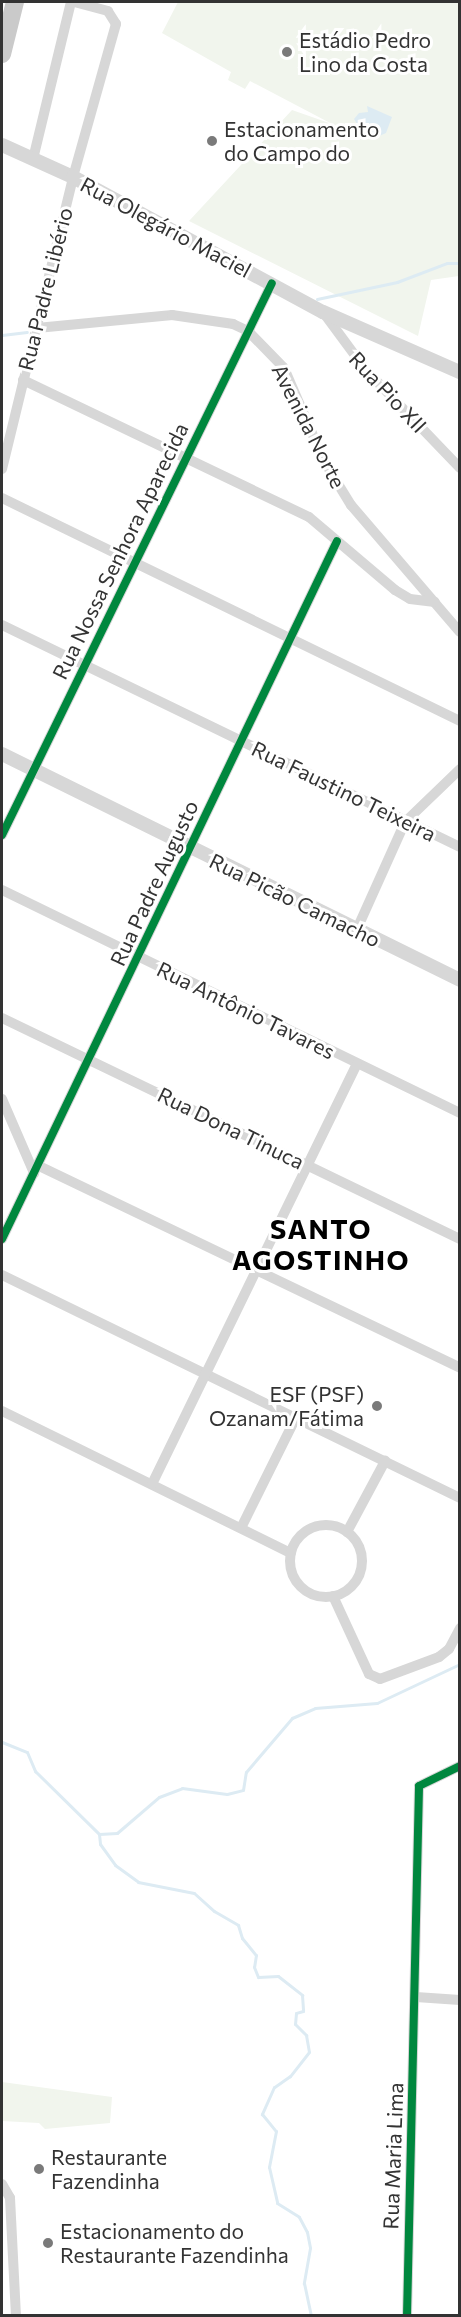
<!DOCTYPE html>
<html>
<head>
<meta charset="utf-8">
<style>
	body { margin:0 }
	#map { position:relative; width:461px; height:2317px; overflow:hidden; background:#fff; font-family:Commissioner,sans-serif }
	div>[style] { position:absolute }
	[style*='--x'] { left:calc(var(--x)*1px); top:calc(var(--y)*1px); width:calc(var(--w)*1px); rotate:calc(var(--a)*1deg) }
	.green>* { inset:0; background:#f1f5ed }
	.water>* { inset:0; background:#ddebf3 }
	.stream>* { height:3px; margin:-1.5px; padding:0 1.5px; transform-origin:1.5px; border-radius:1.5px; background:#ddebf3 }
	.minor>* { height:10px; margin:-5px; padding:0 5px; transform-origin:5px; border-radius:5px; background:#d7d7d7 }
	.minor>.ring { margin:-5px; padding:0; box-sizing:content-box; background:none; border:10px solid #d7d7d7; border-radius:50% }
	.tertiary>* { height:14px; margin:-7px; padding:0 7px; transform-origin:7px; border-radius:7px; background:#d7d7d7 }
	.primary>* { height:18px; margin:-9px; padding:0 9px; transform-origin:9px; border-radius:9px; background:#cacaca }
	.cycleway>* { height:8px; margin:-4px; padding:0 4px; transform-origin:4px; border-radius:4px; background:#00873e }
	.dots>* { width:16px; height:16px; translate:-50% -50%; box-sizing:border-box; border:3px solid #fff; border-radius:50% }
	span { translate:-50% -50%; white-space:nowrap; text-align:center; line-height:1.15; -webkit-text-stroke:6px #fff; paint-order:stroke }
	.poi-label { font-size:21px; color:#333 }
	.left { translate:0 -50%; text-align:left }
	.right { translate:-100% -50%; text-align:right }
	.street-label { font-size:21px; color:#333 }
	.district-label { font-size:27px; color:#000; font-weight:700; letter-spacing:1.5px }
	.frame { position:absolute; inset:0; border:3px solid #333; pointer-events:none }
</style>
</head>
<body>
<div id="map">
	<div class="green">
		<i style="clip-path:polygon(178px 2px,459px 2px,459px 276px,431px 280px,418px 336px,189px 221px,292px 110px,332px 124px,250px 81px,245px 89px,228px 80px,231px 72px,162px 33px)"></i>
		<i style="clip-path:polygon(2px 2082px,112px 2097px,110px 2123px,45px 2129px,39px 2123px,2px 2121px)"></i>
	</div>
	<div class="water">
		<i style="clip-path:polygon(367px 106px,392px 117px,386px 133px,377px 137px,359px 127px,354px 119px,359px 113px,368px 112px)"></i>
	</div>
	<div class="stream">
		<i style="--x:317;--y:299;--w:82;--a:-12"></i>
		<i style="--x:397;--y:282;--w:53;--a:-20.8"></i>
		<i style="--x:447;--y:263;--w:13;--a:0"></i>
		<i style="--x:2;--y:335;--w:25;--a:-7"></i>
		<i style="--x:2;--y:1742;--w:27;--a:22"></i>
		<i style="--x:27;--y:1752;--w:21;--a:67"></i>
		<i style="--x:35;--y:1771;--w:90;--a:44.5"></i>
		<i style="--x:99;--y:1834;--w:10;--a:84"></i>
		<i style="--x:100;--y:1844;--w:26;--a:54"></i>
		<i style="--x:115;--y:1865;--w:29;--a:36"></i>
		<i style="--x:138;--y:1882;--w:57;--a:11.1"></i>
		<i style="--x:194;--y:1893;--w:27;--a:42"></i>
		<i style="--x:214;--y:1911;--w:28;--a:30"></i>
		<i style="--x:238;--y:1925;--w:14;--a:73"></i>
		<i style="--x:242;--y:1938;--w:22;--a:51"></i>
		<i style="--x:256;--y:1955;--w:12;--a:99"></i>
		<i style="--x:254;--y:1967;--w:11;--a:68"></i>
		<i style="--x:258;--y:1977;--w:20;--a:-3"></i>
		<i style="--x:278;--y:1976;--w:31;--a:38"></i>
		<i style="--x:302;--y:1995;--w:16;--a:86"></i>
		<i style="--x:303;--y:2011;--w:7;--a:164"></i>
		<i style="--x:296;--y:2013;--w:11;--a:95"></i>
		<i style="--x:295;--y:2024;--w:16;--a:45"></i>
		<i style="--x:306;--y:2035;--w:17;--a:80"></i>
		<i style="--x:309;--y:2052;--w:31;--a:128"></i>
		<i style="--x:290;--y:2076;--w:19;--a:145"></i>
		<i style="--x:274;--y:2087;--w:30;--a:114"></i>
		<i style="--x:262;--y:2114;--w:22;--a:51"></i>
		<i style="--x:276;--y:2131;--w:37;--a:101"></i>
		<i style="--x:269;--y:2167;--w:37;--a:77"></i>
		<i style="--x:277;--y:2203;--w:26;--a:32"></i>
		<i style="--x:299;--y:2217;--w:17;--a:62"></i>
		<i style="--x:307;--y:2232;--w:16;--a:79"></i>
		<i style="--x:310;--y:2248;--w:36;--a:100"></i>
		<i style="--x:304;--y:2283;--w:34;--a:78"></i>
		<i style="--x:99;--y:1834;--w:18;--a:-3"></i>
		<i style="--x:117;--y:1833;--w:55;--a:-40.6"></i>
		<i style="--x:159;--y:1797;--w:25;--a:-21"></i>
		<i style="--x:182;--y:1788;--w:45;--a:7.6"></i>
		<i style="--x:227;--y:1794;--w:16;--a:-14"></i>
		<i style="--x:243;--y:1790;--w:18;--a:-81"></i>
		<i style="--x:246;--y:1772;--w:71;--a:-49.6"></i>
		<i style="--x:292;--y:1718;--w:25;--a:-23"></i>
		<i style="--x:315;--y:1708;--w:62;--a:-4.6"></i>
		<i style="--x:377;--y:1703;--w:92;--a:-25.2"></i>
	</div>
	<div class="minor">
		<i style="--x:33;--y:159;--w:162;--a:-76.4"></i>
		<i style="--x:323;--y:312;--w:71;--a:53.6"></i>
		<i style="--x:365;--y:369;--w:137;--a:46.2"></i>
		<i style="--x:37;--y:328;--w:136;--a:-5.5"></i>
		<i style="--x:172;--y:315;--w:62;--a:8.4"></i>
		<i style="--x:233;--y:324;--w:17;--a:25"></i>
		<i style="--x:248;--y:331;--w:52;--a:45.8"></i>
		<i style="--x:284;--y:368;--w:101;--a:66.7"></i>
		<i style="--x:324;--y:461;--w:52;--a:58.5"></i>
		<i style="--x:351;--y:505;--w:167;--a:49.4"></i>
		<i style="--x:23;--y:380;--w:317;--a:25.6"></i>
		<i style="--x:309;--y:517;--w:113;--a:40.3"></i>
		<i style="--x:395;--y:590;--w:17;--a:31"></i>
		<i style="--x:410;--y:599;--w:25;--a:7"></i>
		<i style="--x:2;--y:469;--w:301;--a:-76.3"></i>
		<i style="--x:73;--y:177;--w:159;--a:-74.3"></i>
		<i style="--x:116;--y:24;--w:15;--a:-122"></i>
		<i style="--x:108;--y:11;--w:35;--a:-165"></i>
		<i style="--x:2;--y:498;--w:509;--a:25.96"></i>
		<i style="--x:2;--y:625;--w:509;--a:25.86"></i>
		<i style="--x:2;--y:835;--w:614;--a:-63.94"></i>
		<i style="--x:2;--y:890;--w:509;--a:25.96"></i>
		<i style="--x:357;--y:929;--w:117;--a:-65.8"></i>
		<i style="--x:405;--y:822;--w:76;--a:-43.9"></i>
		<i style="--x:2;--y:1018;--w:509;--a:25.76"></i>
		<i style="--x:2;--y:1099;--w:81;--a:66.6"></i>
		<i style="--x:37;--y:1165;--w:469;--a:25.6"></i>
		<i style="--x:2;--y:1239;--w:774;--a:-64.36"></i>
		<i style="--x:2;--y:1275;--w:509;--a:25.96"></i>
		<i style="--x:2;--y:1411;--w:322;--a:26.2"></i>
		<i style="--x:152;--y:1484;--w:467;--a:-64"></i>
		<i class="ring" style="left:290px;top:1525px;width:62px;height:62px"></i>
		<i style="--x:241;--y:1528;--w:124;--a:-63.6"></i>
		<i style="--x:347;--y:1532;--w:81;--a:-61.8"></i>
		<i style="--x:333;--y:1596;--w:86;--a:65.2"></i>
		<i style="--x:369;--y:1674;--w:12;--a:24"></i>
		<i style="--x:380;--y:1679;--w:63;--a:-20.4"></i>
		<i style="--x:439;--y:1657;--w:13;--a:-39"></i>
		<i style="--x:449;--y:1649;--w:24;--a:-62"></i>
		<i style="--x:416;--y:1997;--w:44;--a:3.9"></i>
		<i style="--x:2;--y:2184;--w:16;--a:60"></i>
		<i style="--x:10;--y:2198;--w:118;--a:87.1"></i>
		<i style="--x:407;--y:2316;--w:530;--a:-88.7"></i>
		<i style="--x:419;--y:1786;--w:46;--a:-26"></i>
	</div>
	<div class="tertiary">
		<i style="--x:2;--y:145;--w:78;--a:24.3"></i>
		<i style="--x:73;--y:177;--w:284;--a:28.4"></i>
		<i style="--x:323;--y:312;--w:150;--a:23.7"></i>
		<i style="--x:2;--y:754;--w:511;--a:26.26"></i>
	</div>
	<div class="primary">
		<i style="--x:2;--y:54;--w:54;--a:-76"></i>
	</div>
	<div class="cycleway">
		<i style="--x:2;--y:835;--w:614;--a:-63.94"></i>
		<i style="--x:2;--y:1239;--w:774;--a:-64.36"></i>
		<i style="--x:407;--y:2316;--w:530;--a:-88.7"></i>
		<i style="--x:419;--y:1786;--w:46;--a:-26"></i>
	</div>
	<div class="dots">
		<i style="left:287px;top:52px;background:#7a7a7a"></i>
		<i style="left:212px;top:141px;background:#7a7a7a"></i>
		<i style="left:377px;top:1406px;background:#7a7a7a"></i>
		<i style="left:39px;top:2169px;background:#7a7a7a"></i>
		<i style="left:48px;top:2243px;background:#7a7a7a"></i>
	</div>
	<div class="poi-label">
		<span class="left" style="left:299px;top:52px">Estádio Pedro<br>Lino da Costa</span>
		<span class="left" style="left:224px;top:141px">Estacionamento<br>do Campo do</span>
		<span class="right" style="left:364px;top:1406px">ESF (PSF)<br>Ozanam/Fátima</span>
		<span class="left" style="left:51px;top:2169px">Restaurante<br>Fazendinha</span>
		<span class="left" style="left:60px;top:2243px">Estacionamento do<br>Restaurante Fazendinha</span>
	</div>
	<div class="street-label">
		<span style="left:166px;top:227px;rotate:28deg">Rua Olegário Maciel</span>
		<span style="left:45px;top:289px;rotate:-76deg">Rua Padre Libério</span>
		<span style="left:388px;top:392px;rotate:47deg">Rua Pio XII</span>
		<span style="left:309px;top:426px;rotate:63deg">Avenida Norte</span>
		<span style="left:120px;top:551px;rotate:-64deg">Rua Nossa Senhora Aparecida</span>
		<span style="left:344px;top:791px;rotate:26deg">Rua Faustino Teixeira</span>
		<span style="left:154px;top:883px;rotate:-65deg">Rua Padre Augusto</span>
		<span style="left:295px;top:900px;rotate:26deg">Rua Picão Camacho</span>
		<span style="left:246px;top:1010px;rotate:26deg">Rua Antônio Tavares</span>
		<span style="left:231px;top:1128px;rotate:26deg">Rua Dona Tinuca</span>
		<span style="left:393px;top:2156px;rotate:-88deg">Rua Maria Lima</span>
	</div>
	<div class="district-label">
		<span style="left:321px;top:1244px">SANTO<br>AGOSTINHO</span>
	</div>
	<div class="frame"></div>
</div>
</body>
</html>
